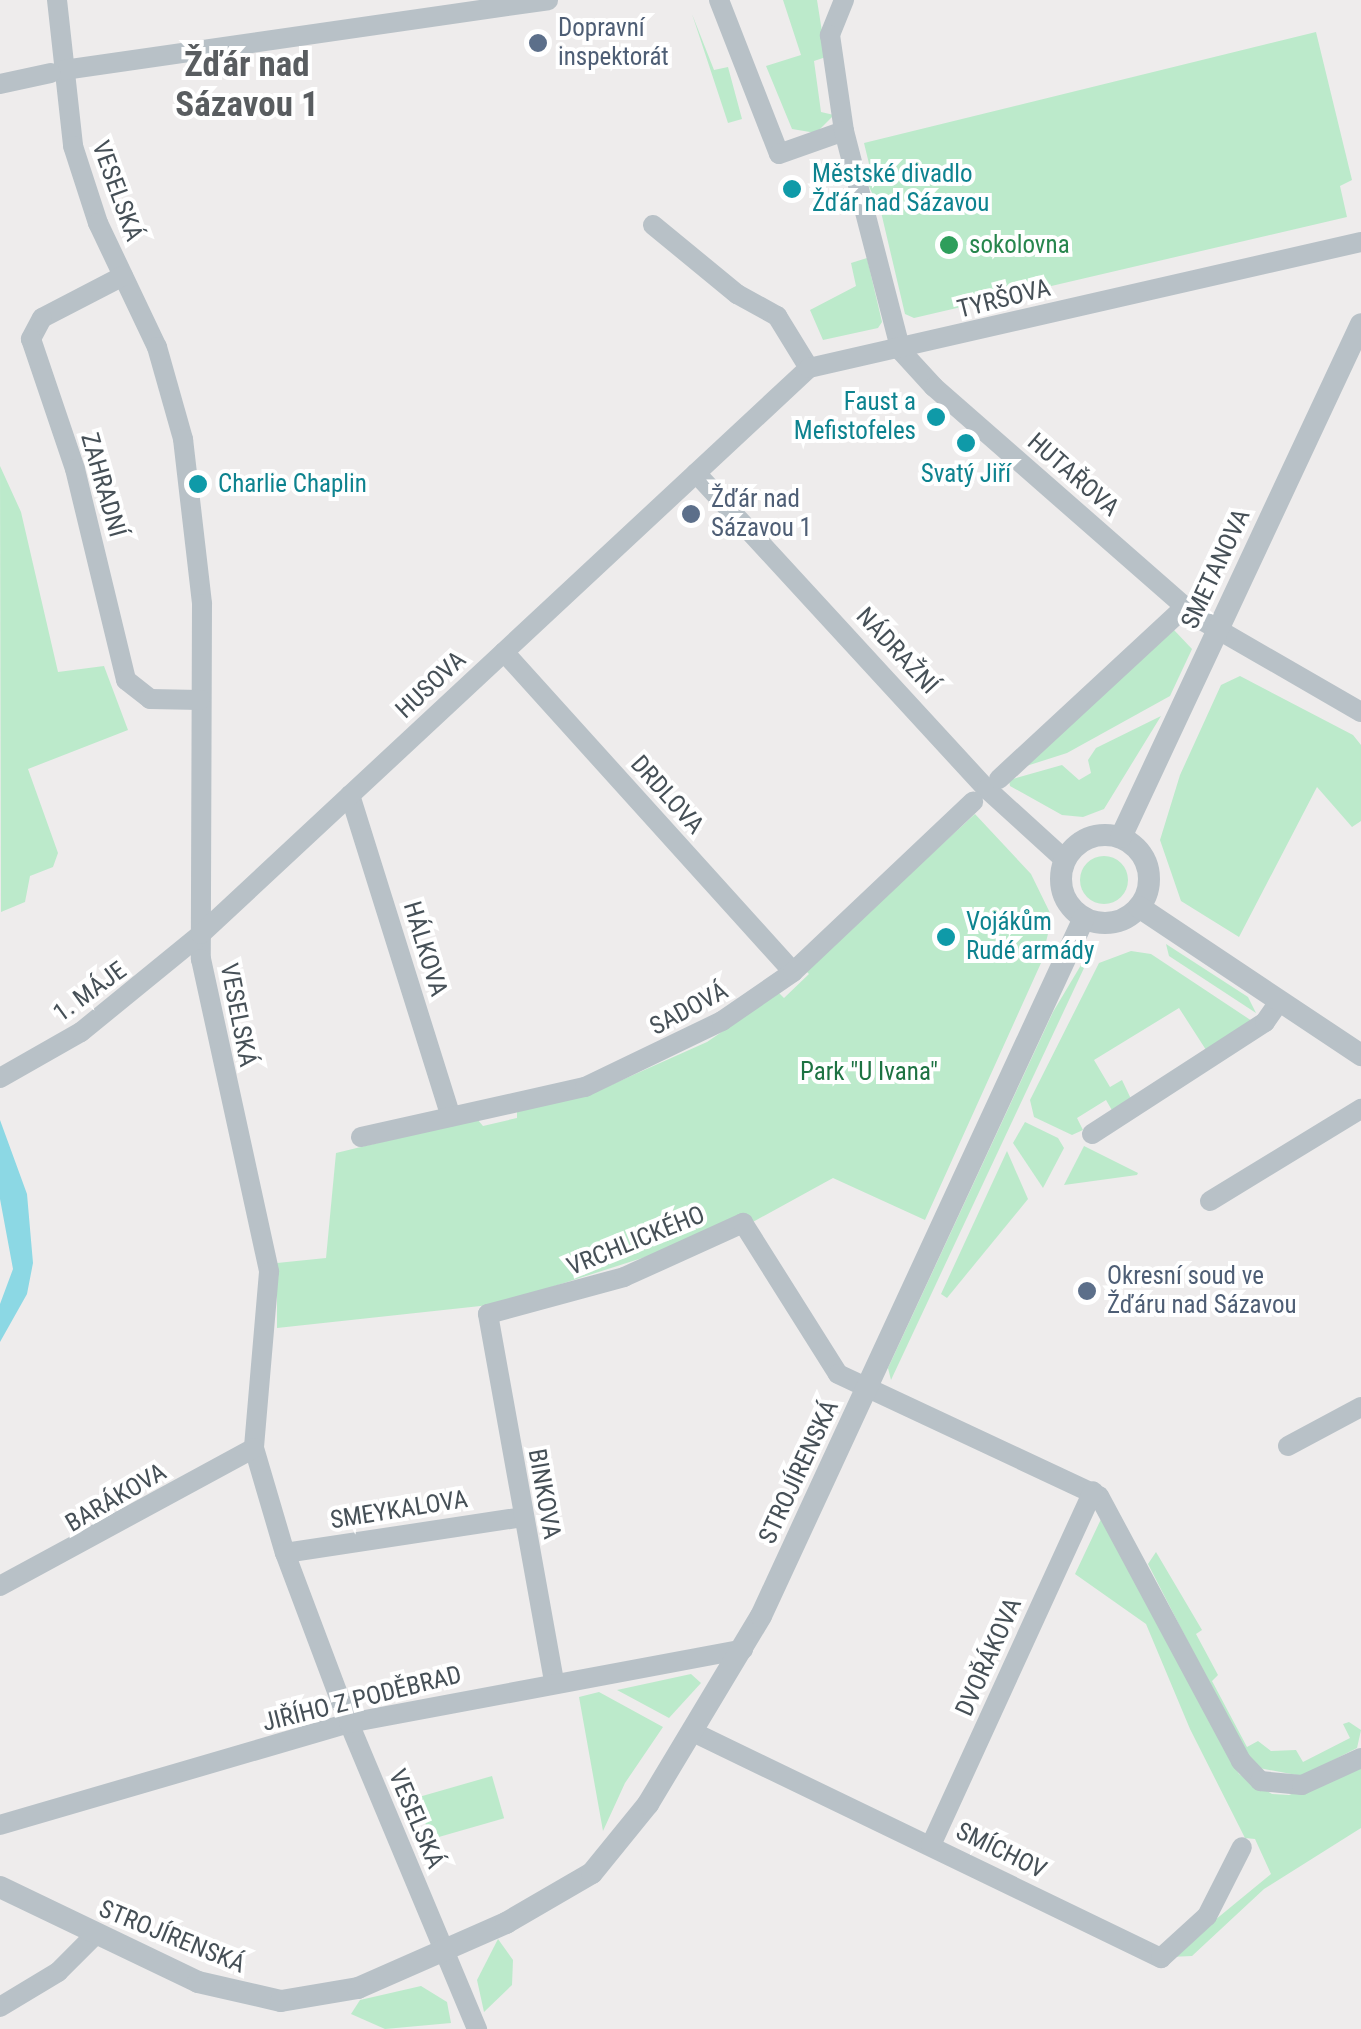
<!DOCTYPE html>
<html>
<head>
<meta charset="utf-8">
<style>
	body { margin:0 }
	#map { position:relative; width:1361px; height:2029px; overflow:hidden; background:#eeecec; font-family:"Roboto Condensed",sans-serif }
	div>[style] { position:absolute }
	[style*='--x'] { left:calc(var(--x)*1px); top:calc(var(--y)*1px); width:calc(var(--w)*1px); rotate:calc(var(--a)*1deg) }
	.green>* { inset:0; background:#bceacb; transform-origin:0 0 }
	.round { border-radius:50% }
	.water>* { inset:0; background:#8cd8e4 }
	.minor>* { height:20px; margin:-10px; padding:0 10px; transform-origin:10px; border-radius:10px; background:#b8c1c7 }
	.tertiary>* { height:22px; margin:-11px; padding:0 11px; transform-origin:11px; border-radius:11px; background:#b8c1c7 }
	.tertiary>.ring { margin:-11px; padding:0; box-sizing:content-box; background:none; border:22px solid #b8c1c7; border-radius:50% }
	.dots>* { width:28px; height:28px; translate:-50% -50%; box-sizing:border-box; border:5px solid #fff; border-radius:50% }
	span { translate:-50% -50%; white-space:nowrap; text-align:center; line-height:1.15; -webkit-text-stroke:8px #fff; paint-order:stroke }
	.service-label { font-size:25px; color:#4e5e75 }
	.left { translate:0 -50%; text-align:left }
	.culture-label { font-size:25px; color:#0d838f }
	.right { translate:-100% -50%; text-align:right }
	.street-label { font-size:25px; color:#465057 }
	.leisure-label { font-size:25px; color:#27864d }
	.park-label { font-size:25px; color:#1d7242 }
	.district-label { font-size:35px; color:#595d60; font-weight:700 }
</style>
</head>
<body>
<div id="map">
	<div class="green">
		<i style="clip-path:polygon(783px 0,817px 0,826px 57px,814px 61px,821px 112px,834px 115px,816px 133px,792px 129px,766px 66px,801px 55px)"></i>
		<i style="clip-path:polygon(692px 14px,714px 70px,728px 67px,742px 119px,728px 123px)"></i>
		<i style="clip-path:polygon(1316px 32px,1352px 180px,1340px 186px,1347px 217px,914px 318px,905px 314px,881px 212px,865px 178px,871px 172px,864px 143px)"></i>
		<i style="clip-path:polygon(867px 258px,882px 322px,878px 328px,823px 340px,810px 310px,856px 286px,851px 263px)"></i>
		<i style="clip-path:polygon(0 466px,21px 512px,58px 672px,104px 666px,128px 730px,28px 769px,58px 853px,53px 867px,30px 876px,25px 902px,1px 912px)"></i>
		<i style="clip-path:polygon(1174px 630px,1192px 649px,1170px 696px,1067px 753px,1017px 769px)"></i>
		<i style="clip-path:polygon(1240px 676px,1353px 735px,1361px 745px,1361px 821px,1352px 827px,1317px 787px,1239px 937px,1181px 901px,1160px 840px,1180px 775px,1221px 685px)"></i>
		<i style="clip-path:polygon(1161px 716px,1104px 809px,1083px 817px,1062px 815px,1010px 786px,1009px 780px,1062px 765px,1079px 780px,1091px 773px,1088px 760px,1096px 748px)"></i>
		<i style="clip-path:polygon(975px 814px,1031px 874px,1052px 917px,1041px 963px,925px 1220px,833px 1178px,751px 1223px,499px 1304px,277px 1328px,277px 1263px,326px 1258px,336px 1153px,477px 1119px,483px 1126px,517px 1118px,517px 1112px,604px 1088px,707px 1042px,779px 993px,784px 998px,809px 974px,805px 970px)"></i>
		<i class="round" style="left:1080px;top:856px;width:48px;height:48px"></i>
		<i style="clip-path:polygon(1166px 944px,1248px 997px,1256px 1013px,1169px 956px)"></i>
		<i style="clip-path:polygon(1131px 951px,1151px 954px,1255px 1023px,1208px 1053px,1179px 1008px,1094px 1060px,1110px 1087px,1122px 1080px,1132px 1101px,1113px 1112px,1106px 1100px,1077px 1118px,1083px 1130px,1072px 1135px,1034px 1117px,1030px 1100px,1099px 963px)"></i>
		<i style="clip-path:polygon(1081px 965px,1084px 968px,891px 1380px,888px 1368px,1053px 1012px)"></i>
		<i style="clip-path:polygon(1025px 1122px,1058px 1138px,1064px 1148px,1043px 1188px,1013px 1143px)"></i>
		<i style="clip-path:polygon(1084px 1146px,1138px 1173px,1137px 1175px,1064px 1185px)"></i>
		<i style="clip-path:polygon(1007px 1151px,1028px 1199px,947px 1298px,941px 1294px)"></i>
		<i style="clip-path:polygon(1102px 1517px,1239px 1774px,1272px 1794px,1289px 1795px,1361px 1766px,1361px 1828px,1264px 1889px,1192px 1956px,1170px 1957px,1271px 1874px,1255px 1839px,1245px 1838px,1190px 1729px,1146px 1624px,1075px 1574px)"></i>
		<i style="clip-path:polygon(1156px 1552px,1202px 1630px,1196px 1634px,1218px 1675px,1212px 1681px,1247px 1747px,1258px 1741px,1271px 1751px,1296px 1750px,1303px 1762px,1350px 1738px,1343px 1724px,1349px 1722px,1361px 1730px,1357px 1748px,1302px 1776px,1259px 1768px,1245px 1753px,1148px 1564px)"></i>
		<i style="clip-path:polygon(691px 1674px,701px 1683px,669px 1718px,617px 1690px)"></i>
		<i style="clip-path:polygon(599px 1692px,663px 1727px,625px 1783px,603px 1831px,579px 1697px)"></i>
		<i style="left:492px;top:1776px;width:44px;height:77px;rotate:74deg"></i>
		<i style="clip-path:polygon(498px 1939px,513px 1960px,512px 1985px,484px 2012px,477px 1980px)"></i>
		<i style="clip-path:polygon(421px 1986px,447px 2002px,451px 2023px,385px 2029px,351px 2014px,360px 2000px)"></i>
	</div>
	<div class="water">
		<i style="clip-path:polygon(0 1120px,27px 1194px,33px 1263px,27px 1294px,0 1342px,0 1304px,13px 1269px,0 1199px)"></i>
	</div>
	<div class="minor">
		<i style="--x:57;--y:0;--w:147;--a:83.7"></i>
		<i style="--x:73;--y:146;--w:81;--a:72"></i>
		<i style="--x:98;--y:223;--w:137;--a:64.6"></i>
		<i style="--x:157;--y:347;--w:96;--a:74.2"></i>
		<i style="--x:183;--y:439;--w:166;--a:83.4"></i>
		<i style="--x:202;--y:604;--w:355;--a:90.2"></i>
		<i style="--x:201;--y:959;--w:320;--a:77.7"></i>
		<i style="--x:269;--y:1272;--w:177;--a:94.9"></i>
		<i style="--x:254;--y:1448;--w:109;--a:73.6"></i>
		<i style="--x:285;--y:1553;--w:182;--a:69.4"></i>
		<i style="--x:349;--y:1723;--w:332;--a:67.3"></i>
		<i style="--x:719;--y:0;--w:165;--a:68.7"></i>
		<i style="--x:779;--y:154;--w:69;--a:-19.5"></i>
		<i style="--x:844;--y:0;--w:38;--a:112"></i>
		<i style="--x:830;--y:35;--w:97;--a:81.7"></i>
		<i style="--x:844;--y:131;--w:227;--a:75.5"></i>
		<i style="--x:901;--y:351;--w:49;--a:47.5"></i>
		<i style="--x:934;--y:387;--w:351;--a:41.2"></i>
		<i style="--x:1198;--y:618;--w:188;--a:30"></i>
		<i style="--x:64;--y:70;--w:489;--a:-8.2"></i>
		<i style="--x:0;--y:84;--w:52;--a:-12.2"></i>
		<i style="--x:653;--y:225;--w:109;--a:39.4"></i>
		<i style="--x:737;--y:294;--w:46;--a:28.8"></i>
		<i style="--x:777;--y:316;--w:61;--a:58.4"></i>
		<i style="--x:123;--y:276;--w:91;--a:152.6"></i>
		<i style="--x:42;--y:318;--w:24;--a:118"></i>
		<i style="--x:31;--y:339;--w:137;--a:71.3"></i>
		<i style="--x:75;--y:469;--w:217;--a:76.4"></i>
		<i style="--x:126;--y:680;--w:31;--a:38"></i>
		<i style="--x:150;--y:699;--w:50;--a:1.1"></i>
		<i style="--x:696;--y:473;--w:430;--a:47.4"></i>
		<i style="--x:987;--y:789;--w:104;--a:42.3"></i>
		<i style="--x:504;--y:652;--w:431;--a:47.9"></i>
		<i style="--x:999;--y:779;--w:253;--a:-42.8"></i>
		<i style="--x:350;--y:795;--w:337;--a:72.6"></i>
		<i style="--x:0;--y:1078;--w:93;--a:-29.6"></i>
		<i style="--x:81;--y:1032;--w:155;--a:-39.2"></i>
		<i style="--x:201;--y:934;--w:831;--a:-42.95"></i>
		<i style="--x:809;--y:368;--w:566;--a:-12.86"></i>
		<i style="--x:1092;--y:1134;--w:206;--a:-32.9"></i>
		<i style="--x:1265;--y:1022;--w:24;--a:-55"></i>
		<i style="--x:361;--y:1137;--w:230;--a:-12.6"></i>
		<i style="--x:585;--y:1087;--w:152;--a:-25.7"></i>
		<i style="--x:722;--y:1021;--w:86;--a:-34.6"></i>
		<i style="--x:793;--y:972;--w:248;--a:-43.4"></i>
		<i style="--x:1210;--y:1201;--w:177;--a:-31.4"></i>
		<i style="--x:1288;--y:1446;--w:83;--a:-28.1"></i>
		<i style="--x:285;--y:1553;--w:240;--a:-8.6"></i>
		<i style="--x:0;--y:1586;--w:289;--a:-28.5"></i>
		<i style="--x:554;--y:1681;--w:373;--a:-100.2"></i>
		<i style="--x:488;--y:1314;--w:141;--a:-15.2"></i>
		<i style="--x:624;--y:1277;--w:131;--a:-24.4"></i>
		<i style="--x:743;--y:1223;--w:178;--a:57.8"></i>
		<i style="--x:838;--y:1374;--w:288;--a:25.1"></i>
		<i style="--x:1099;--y:1496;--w:301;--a:61.8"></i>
		<i style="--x:1241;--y:1761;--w:28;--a:46"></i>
		<i style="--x:1260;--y:1781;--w:42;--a:5.4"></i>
		<i style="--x:1302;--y:1785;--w:65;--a:-24.6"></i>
		<i style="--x:693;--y:1732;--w:520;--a:25.78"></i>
		<i style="--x:1161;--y:1958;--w:62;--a:-42.4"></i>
		<i style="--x:1207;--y:1916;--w:77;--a:-63.1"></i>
		<i style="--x:0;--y:1825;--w:364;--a:-16.3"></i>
		<i style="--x:349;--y:1723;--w:401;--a:-10.6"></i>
		<i style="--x:931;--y:1845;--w:389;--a:-65.4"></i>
		<i style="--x:0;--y:2007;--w:68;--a:-31.1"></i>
		<i style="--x:58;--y:1972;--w:51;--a:-45"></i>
	</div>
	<div class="tertiary">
		<i class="ring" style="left:1061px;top:835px;width:66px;height:66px"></i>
		<i style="--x:1121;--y:837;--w:566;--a:-64.93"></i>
		<i style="--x:1139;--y:907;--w:267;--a:33.7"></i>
		<i style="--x:0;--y:1887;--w:220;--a:25.6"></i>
		<i style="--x:198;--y:1982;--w:85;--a:12.9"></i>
		<i style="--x:281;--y:2001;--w:78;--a:-9.6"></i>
		<i style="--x:358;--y:1988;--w:162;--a:-23.7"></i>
		<i style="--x:506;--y:1923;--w:99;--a:-30.2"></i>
		<i style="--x:592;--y:1873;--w:89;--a:-50.9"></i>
		<i style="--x:648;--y:1804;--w:219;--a:-59"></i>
		<i style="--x:761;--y:1616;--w:769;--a:-65.17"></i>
	</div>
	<div class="dots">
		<i style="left:538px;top:43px;background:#5c6f8a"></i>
		<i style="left:792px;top:189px;background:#0f9aa8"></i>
		<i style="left:949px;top:245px;background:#2e9e5b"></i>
		<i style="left:936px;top:417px;background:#0f9aa8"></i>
		<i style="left:966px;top:443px;background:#0f9aa8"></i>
		<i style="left:198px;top:484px;background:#0f9aa8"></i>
		<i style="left:691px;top:514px;background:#5c6f8a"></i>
		<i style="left:946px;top:937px;background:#0f9aa8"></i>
		<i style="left:1087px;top:1291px;background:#5c6f8a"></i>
	</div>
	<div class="service-label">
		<span class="left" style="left:558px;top:43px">Dopravní<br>inspektorát</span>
		<span class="left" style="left:711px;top:514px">Žďár nad<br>Sázavou 1</span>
		<span class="left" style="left:1107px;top:1291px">Okresní soud ve<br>Žďáru nad Sázavou</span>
	</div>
	<div class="culture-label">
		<span class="left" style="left:812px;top:189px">Městské divadlo<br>Žďár nad Sázavou</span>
		<span class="right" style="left:916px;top:417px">Faust a<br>Mefistofeles</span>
		<span style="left:966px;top:474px">Svatý Jiří</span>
		<span class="left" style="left:218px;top:484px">Charlie Chaplin</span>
		<span class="left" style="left:966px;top:937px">Vojákům<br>Rudé armády</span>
	</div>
	<div class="street-label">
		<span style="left:117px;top:191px;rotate:70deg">VESELSKÁ</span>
		<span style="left:1004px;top:299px;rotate:-14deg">TYRŠOVA</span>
		<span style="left:1073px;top:475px;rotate:41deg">HUTAŘOVA</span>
		<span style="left:103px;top:485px;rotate:74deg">ZAHRADNÍ</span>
		<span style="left:1216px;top:569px;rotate:-65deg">SMETANOVA</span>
		<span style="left:897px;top:651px;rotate:47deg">NÁDRAŽNÍ</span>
		<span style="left:431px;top:685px;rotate:-43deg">HUSOVA</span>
		<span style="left:667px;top:795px;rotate:48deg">DRDLOVA</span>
		<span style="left:425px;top:949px;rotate:73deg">HÁLKOVA</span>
		<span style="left:90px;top:992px;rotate:-36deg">1. MÁJE</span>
		<span style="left:689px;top:1009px;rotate:-28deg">SADOVÁ</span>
		<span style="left:238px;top:1015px;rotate:79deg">VESELSKÁ</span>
		<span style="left:636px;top:1241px;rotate:-22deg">VRCHLICKÉHO</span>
		<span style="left:799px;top:1472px;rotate:-65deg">STROJÍRENSKÁ</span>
		<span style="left:544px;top:1494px;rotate:80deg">BINKOVA</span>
		<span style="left:116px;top:1498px;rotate:-30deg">BARÁKOVA</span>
		<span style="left:399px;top:1510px;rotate:-9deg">SMEYKALOVA</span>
		<span style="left:989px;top:1657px;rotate:-66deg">DVOŘÁKOVA</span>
		<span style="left:362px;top:1699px;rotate:-14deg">JIŘÍHO Z PODĚBRAD</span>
		<span style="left:416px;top:1819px;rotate:67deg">VESELSKÁ</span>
		<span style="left:1001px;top:1851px;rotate:26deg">SMÍCHOV</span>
		<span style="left:172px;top:1937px;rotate:22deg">STROJÍRENSKÁ</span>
	</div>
	<div class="leisure-label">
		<span class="left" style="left:969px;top:245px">sokolovna</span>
	</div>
	<div class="park-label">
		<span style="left:869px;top:1072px">Park "U Ivana"</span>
	</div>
	<div class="district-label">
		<span style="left:247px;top:85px">Žďár nad<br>Sázavou 1</span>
	</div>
</div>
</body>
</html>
